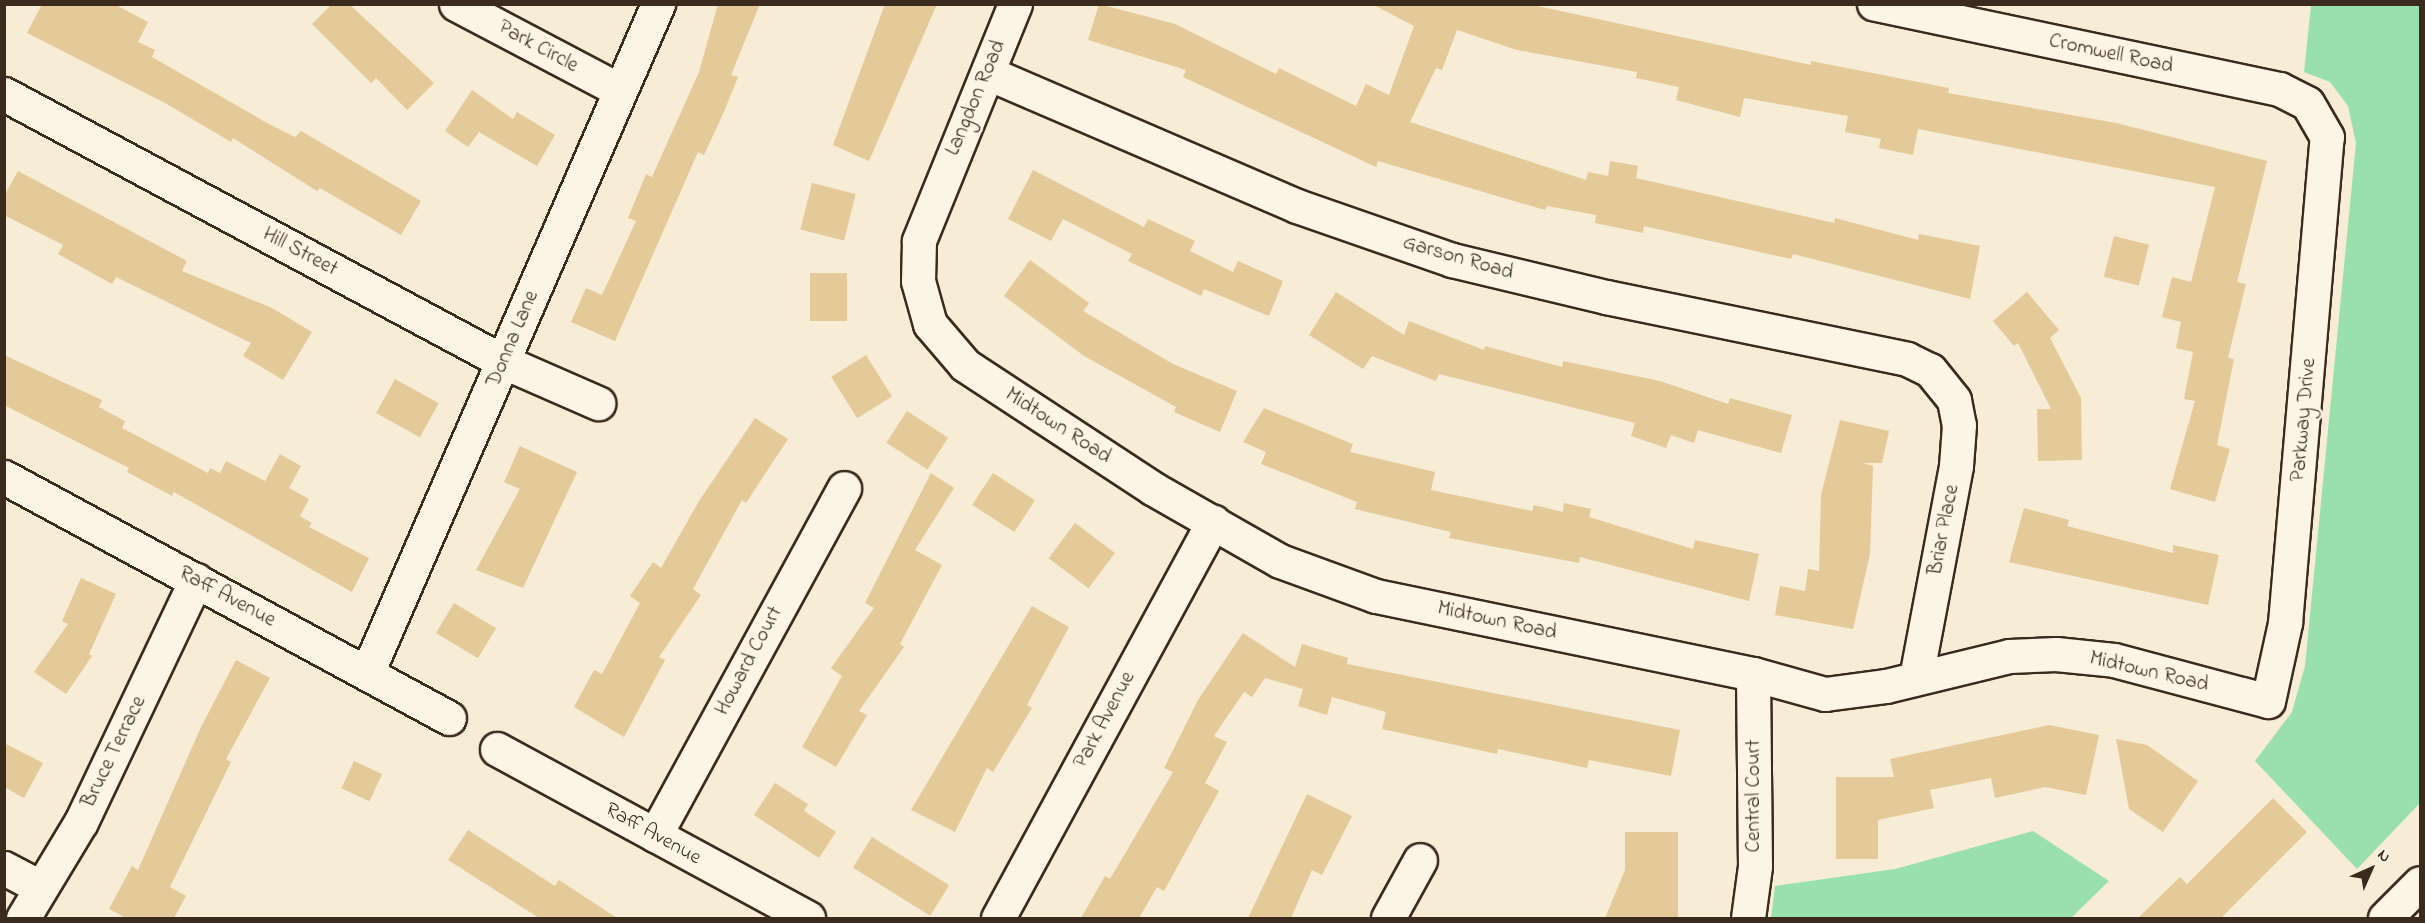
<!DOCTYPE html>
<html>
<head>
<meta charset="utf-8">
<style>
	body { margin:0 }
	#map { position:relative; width:2425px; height:923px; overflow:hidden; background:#f7ecd6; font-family:"Indie Flower",sans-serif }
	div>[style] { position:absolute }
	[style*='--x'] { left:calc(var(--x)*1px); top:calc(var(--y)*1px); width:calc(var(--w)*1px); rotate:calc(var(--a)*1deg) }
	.green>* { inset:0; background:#9ae0ad }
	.building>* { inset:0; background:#e4c999; transform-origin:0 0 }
	.roads { filter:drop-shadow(2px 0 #3b2a1e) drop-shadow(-2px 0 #3b2a1e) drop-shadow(0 2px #3b2a1e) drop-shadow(0 -2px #3b2a1e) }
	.minor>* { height:33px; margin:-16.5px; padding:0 16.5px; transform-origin:16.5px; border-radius:16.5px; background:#fcf5e5 }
	.primary>* { height:33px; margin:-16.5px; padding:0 16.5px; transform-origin:16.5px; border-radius:16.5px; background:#fcf5e5 }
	span { translate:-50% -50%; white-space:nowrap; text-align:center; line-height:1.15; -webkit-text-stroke:5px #fcf5e5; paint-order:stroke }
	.street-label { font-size:21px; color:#3b2a1e }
	.frame { position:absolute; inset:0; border:6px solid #3b2a1e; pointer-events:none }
	.north { position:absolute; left:2341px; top:839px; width:60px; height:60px; -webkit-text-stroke:4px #fcf5e5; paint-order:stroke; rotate:45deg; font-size:16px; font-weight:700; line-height:24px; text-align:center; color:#3b2a1e }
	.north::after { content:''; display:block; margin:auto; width:21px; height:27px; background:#3b2a1e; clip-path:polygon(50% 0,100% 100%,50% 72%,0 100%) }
</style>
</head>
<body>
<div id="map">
	<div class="green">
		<i style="clip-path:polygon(2311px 5px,2420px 5px,2420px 803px,2357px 869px,2255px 761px,2292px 712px,2305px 666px,2356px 143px,2348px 106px,2330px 82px,2304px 72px)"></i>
		<i style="clip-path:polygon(2033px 831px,2109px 881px,2071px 918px,1771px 918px,1775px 886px,1895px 869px)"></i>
	</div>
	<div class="building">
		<i style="clip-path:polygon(42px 4px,114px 4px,148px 22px,138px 42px,155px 50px,152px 57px,269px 124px,295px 137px,301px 131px,421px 201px,401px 235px,320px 188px,317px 191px,233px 138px,231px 142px,165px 103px,27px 33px)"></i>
		<i style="clip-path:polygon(332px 4px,349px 4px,434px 83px,407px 110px,376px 78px,371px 83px,312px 24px)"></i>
		<i style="clip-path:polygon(718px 4px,760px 4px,731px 75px,738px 77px,723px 114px,704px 155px,698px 152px,615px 341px,571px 322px,586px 288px,602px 295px,636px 221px,628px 218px,646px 174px,652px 177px,699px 72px)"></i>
		<i style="clip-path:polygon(885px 4px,937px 4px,869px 161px,833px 145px)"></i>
		<i style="clip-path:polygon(1099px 4px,1175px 24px,1276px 74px,1279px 68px,1356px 106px,1366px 84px,1389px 95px,1414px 26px,1372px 4px,1528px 4px,1811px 65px,1811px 61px,1949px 88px,1948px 93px,2116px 123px,2267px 161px,2237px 282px,2246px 284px,2228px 358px,2234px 359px,2217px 445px,2230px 449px,2215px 502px,2170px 489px,2195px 401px,2184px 399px,2193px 352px,2176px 348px,2181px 322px,2162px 317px,2172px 277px,2191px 282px,2215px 187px,1918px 129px,1913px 155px,1879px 148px,1881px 139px,1845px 132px,1848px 116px,1744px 98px,1740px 117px,1676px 100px,1679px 87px,1636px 78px,1637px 72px,1517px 50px,1457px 30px,1442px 70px,1436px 68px,1410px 122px,1586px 180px,1588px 172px,1608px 176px,1610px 161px,1638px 166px,1636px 178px,1834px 223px,1835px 218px,1918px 240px,1919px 234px,1980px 246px,1970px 299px,1793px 254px,1791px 259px,1644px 226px,1643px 233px,1595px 223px,1596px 215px,1547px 206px,1545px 210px,1378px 161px,1376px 167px,1183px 77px,1186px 70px,1088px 40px)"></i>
		<i style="clip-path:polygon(472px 90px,513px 119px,517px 112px,555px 135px,537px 166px,479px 132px,468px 147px,445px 131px)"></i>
		<i style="clip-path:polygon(1033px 170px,1144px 227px,1148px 219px,1195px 241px,1190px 251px,1233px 272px,1238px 261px,1283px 281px,1269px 316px,1204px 289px,1201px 296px,1128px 261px,1132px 254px,1063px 219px,1051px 241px,1008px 219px)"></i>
		<i style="clip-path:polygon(18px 171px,187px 261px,182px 271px,272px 308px,312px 332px,283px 380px,243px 356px,251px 343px,116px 277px,112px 284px,58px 254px,63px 245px,4px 215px,4px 196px)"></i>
		<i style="left:812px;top:183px;width:45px;height:48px;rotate:14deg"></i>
		<i style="left:2114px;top:236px;width:36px;height:42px;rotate:14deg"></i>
		<i style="clip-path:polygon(1030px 260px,1089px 303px,1083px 311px,1173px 364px,1237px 391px,1220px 432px,1174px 412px,1176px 407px,1084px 356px,1004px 296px)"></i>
		<i style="left:810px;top:273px;width:37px;height:48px"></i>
		<i style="clip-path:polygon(1336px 292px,1404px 335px,1409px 321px,1484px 350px,1485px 346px,1562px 367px,1563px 361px,1660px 381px,1728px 404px,1730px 398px,1792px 415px,1781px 453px,1698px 430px,1694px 443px,1671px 435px,1666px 448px,1631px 436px,1635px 423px,1439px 374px,1436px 381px,1372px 356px,1363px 369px,1309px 335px)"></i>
		<i style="clip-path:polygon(2027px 292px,2059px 330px,2050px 338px,2081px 398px,2082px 460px,2038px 461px,2037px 409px,2051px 409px,2018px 343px,2014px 346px,1993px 321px)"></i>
		<i style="clip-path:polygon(4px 355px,102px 400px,99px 407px,125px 421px,122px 428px,208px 473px,210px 468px,220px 473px,226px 461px,265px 481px,280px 454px,301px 466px,289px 488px,309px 499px,300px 516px,312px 523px,309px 527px,369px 558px,352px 592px,174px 492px,172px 496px,127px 472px,129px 468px,4px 405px)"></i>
		<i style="left:866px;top:355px;width:49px;height:41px;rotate:58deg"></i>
		<i style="left:395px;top:379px;width:50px;height:39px;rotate:29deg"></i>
		<i style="clip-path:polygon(1264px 408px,1353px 444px,1350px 452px,1435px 472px,1431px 490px,1532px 511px,1534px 505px,1563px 512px,1564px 503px,1591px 509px,1589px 517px,1693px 549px,1695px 540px,1759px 554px,1749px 601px,1580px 557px,1579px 563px,1449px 538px,1451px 532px,1355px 509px,1357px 502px,1261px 464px,1266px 452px,1243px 442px)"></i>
		<i style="left:907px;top:411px;width:49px;height:38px;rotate:33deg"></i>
		<i style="clip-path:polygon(755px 418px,788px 439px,746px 503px,742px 500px,693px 589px,701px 595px,659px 657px,665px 660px,624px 737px,574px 707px,594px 670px,602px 674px,640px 603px,630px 596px,653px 562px,661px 568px,699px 501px)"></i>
		<i style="clip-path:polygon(1840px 420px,1889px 431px,1882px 463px,1863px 463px,1873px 466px,1870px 554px,1853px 629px,1775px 615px,1780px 586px,1805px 591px,1808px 569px,1819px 571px,1821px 495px)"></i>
		<i style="clip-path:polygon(520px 446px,577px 472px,523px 588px,476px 570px,520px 489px,504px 482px)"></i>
		<i style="clip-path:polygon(931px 473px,954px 488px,915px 550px,942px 565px,900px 644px,904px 647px,859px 711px,867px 715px,836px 767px,802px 747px,842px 676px,831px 668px,874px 608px,865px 603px)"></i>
		<i style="left:993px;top:473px;width:50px;height:38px;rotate:33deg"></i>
		<i style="clip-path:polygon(2024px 508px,2069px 520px,2067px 526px,2173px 553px,2173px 545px,2219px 555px,2208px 605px,2009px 562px)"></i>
		<i style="left:1075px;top:523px;width:50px;height:44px;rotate:37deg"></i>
		<i style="clip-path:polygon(81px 578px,116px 594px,89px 654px,92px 656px,66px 694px,34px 672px,68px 624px,62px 621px)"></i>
		<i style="left:454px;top:603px;width:49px;height:35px;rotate:31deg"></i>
		<i style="clip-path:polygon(1032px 606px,1069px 627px,1027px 705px,1032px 708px,993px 772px,987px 768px,955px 832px,911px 810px)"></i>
		<i style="clip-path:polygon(1243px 633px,1295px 667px,1302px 644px,1348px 658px,1347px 664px,1680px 730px,1671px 776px,1589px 760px,1587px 768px,1498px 749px,1497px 754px,1382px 729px,1386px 712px,1332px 697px,1327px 715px,1298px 706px,1303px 689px,1265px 678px,1252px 697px,1244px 692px,1214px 736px,1227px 742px,1205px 783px,1219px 791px,1164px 891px,1157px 887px,1139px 918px,1081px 918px,1105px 876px,1110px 879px,1173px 772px,1164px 768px,1198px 700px)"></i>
		<i style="clip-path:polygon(236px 660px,270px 678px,226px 759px,231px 762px,170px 887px,186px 896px,174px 918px,126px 918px,109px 909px,132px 866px,138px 870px,201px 727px)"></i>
		<i style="clip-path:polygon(2049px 725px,2099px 735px,2086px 795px,2045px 787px,1995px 798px,1991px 778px,1930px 790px,1934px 808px,1878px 820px,1878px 859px,1836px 859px,1836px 777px,1894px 777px,1890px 759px)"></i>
		<i style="clip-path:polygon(2116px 739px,2147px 745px,2198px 781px,2163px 832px,2129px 809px)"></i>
		<i style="clip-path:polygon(4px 743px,43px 763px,24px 798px,4px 787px)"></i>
		<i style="left:354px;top:761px;width:31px;height:30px;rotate:25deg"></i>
		<i style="clip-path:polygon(775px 783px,808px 804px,804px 811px,836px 832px,819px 858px,754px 815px)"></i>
		<i style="clip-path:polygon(1307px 794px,1352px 816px,1322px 875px,1312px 870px,1291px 918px,1248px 918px)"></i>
		<i style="clip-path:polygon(2273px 798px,2307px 832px,2221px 918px,2138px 918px,2180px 877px,2187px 884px)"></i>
		<i style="clip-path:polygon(468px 830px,555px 886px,559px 880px,617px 918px,539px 918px,448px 860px)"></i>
		<i style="clip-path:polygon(1625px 832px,1678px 832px,1678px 918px,1605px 918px,1625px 870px)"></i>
		<i style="left:872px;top:837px;width:91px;height:36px;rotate:32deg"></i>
	</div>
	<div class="roads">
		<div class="minor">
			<i style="--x:456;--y:4;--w:184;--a:27.8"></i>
			<i style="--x:1015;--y:4;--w:256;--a:112.1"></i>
			<i style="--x:919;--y:241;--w:40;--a:91.4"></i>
			<i style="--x:918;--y:281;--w:45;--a:74.4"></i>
			<i style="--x:930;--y:324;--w:54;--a:49.5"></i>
			<i style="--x:965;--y:365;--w:224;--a:33.3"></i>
			<i style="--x:1152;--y:488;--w:147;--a:29.7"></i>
			<i style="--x:1280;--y:561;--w:102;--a:20"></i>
			<i style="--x:1376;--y:596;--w:385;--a:11.7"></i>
			<i style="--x:1753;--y:674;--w:75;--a:15.5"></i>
			<i style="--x:1825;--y:694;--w:62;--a:-7.5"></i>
			<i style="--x:1886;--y:686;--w:127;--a:-13.7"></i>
			<i style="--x:2009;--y:656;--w:47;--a:-2.4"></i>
			<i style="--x:2056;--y:654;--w:58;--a:5.9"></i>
			<i style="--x:2114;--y:660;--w:159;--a:14.9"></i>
			<i style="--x:2268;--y:701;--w:80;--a:-77.7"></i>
			<i style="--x:2285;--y:623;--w:488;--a:-85.1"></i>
			<i style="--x:2327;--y:137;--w:39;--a:-120"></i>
			<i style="--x:2307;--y:103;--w:31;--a:-153"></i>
			<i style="--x:2279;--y:89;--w:414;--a:-168.1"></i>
			<i style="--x:988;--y:73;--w:336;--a:23.3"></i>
			<i style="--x:1297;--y:206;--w:164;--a:19.2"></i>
			<i style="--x:1452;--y:260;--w:158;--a:13.5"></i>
			<i style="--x:1606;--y:297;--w:307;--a:11.6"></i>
			<i style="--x:1907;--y:359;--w:25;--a:26"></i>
			<i style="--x:1930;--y:370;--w:38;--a:51"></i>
			<i style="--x:1954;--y:400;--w:25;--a:79"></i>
			<i style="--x:1959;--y:425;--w:41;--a:94.2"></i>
			<i style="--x:1956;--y:466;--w:216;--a:100.7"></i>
			<i style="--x:4;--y:94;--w:567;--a:28.19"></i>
			<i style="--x:504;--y:362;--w:103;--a:23.6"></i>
			<i style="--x:4;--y:477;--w:506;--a:28.44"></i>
			<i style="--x:367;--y:673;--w:730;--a:-66.49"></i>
			<i style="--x:497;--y:749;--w:354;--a:28.5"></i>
			<i style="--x:655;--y:835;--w:395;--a:-61.4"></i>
			<i style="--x:4;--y:868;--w:41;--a:27.8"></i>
			<i style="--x:23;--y:918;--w:112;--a:-58.9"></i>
			<i style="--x:81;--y:822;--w:268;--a:-64.6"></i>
			<i style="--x:998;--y:918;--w:451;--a:-61.5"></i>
			<i style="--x:1388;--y:918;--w:66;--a:-61.1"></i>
			<i style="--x:1748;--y:918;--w:52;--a:-82.3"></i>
			<i style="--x:1755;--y:866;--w:192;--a:-90.6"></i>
		</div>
		<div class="primary">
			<i style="--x:2385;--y:918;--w:49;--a:-45"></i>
		</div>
	</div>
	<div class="street-label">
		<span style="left:538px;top:47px;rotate:28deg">Park Circle</span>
		<span style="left:2111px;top:54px;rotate:12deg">Cromwell Road</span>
		<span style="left:976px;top:98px;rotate:-67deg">Langdon Road</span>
		<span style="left:300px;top:252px;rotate:28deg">Hill Street</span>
		<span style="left:1458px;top:258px;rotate:16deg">Garson Road</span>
		<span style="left:513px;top:339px;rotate:-67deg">Donna Lane</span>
		<span style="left:2304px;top:420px;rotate:-85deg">Parkway Drive</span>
		<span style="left:1058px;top:426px;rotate:33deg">Midtown Road</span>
		<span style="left:1944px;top:530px;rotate:-79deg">Briar Place</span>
		<span style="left:227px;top:597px;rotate:28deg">Raff Avenue</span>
		<span style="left:1497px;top:621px;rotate:12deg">Midtown Road</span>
		<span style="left:749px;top:661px;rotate:-62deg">Howard Court</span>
		<span style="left:2149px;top:672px;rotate:13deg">Midtown Road</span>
		<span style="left:1105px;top:720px;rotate:-62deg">Park Avenue</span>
		<span style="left:114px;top:752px;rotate:-64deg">Bruce Terrace</span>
		<span style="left:1754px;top:796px;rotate:-90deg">Central Court</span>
		<span style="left:653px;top:834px;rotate:29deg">Raff Avenue</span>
	</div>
	<div class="frame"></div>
	<div class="north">N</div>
</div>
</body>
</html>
